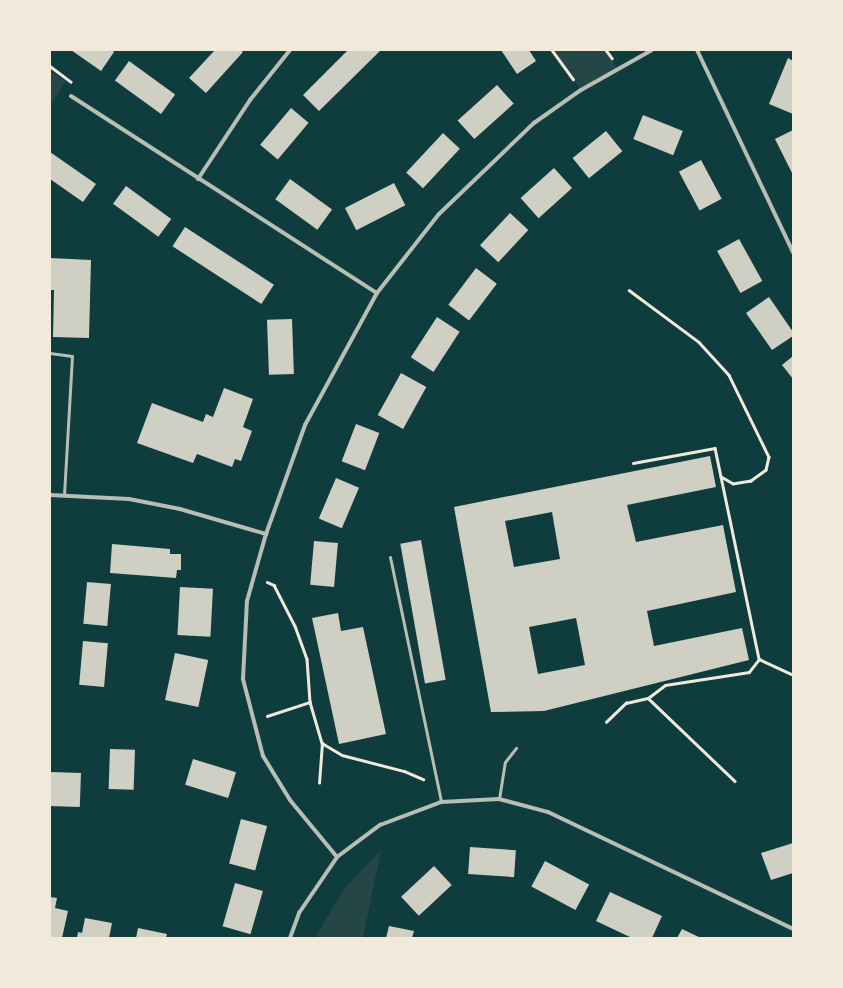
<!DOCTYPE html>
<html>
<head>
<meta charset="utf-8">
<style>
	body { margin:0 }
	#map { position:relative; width:843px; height:988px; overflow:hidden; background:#0f3d3e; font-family:Roboto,sans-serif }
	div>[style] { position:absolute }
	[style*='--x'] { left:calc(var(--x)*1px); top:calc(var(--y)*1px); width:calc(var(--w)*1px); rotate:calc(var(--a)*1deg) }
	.green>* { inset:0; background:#244646 }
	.building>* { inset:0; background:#cfcfc3; transform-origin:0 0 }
	.path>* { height:2.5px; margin:-1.25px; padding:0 1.25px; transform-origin:1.25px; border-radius:1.25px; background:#f1e9da }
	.service>* { height:3px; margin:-1.5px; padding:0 1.5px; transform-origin:1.5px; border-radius:1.5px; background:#b8beb3 }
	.minor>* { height:4px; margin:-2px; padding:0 2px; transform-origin:2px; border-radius:2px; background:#b8beb3 }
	span { translate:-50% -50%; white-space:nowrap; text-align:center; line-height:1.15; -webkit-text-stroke:4px #f1e9da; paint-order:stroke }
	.frame { position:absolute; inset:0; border:51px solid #f1e9da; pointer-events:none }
</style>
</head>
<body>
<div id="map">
	<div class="green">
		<i style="clip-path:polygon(552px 50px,606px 50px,618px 69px,581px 90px)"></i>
		<i style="clip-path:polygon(50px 71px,66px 81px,50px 105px)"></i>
		<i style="clip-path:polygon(381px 850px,363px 938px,315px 938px,343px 890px)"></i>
	</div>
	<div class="building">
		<i style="clip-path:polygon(71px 50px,112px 50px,114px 52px,101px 71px)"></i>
		<i style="clip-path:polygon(215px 50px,240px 50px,243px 52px,206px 93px,189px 78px)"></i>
		<i style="clip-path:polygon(348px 50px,381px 50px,319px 111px,303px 95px)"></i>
		<i style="clip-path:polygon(501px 50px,529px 50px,536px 61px,517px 74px)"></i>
		<i style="clip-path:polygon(788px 58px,793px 61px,793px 114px,769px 104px)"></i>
		<i style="left:129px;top:61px;width:57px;height:24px;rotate:36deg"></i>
		<i style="left:497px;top:85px;width:25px;height:53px;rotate:48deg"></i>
		<i style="left:291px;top:108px;width:23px;height:48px;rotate:40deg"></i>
		<i style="left:643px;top:115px;width:43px;height:26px;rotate:22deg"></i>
		<i style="clip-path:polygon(793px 130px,793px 175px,775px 139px)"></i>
		<i style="left:606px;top:131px;width:26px;height:43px;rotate:51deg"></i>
		<i style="left:443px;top:133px;width:23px;height:54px;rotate:43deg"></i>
		<i style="clip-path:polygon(50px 152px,96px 184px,83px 202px,50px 179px)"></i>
		<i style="left:701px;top:160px;width:44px;height:25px;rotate:62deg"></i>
		<i style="left:554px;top:168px;width:27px;height:45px;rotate:48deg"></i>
		<i style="left:290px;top:179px;width:52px;height:25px;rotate:36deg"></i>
		<i style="left:394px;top:183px;width:25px;height:55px;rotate:63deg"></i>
		<i style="left:126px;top:186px;width:56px;height:22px;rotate:36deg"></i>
		<i style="left:510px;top:213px;width:25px;height:44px;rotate:43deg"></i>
		<i style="left:185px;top:227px;width:106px;height:23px;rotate:33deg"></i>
		<i style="left:739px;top:239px;width:48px;height:25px;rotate:61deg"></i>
		<i style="clip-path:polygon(50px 258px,91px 260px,89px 338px,53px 337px,54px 290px,50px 290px)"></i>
		<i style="left:476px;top:268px;width:26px;height:46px;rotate:37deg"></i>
		<i style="clip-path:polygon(769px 297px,793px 332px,793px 336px,772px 350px,746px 313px)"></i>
		<i style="left:437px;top:317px;width:27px;height:48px;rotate:33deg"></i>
		<i style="left:292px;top:319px;width:55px;height:25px;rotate:88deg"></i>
		<i style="clip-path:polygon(793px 356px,793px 379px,782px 365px)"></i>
		<i style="left:401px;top:373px;width:29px;height:48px;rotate:29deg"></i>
		<i style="clip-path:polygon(224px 388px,253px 399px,243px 427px,252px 431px,241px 461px,235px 459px,232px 467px,197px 454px,193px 463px,137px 443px,152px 403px,203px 422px,206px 414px,213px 417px)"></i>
		<i style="left:356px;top:424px;width:25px;height:40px;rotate:21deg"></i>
		<i style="clip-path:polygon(evenodd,710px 456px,716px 487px,627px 505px,636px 542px,723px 525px,736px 592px,647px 611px,654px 646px,742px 628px,749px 660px,544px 711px,491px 712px,454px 507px,710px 456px,552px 512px,560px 559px,514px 567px,505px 521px,552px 512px,710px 456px,576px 618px,585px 665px,538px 674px,529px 627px,576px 618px)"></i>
		<i style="left:336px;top:478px;width:25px;height:44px;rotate:23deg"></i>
		<i style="left:421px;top:540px;width:142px;height:21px;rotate:80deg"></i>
		<i style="left:314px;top:541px;width:24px;height:44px;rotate:5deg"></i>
		<i style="clip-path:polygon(112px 544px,170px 549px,170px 554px,181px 554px,181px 570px,177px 570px,176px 578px,110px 573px)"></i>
		<i style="left:87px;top:582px;width:24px;height:42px;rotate:5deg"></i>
		<i style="left:180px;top:587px;width:33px;height:48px;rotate:3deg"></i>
		<i style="clip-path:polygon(338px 613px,341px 631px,363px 627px,386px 734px,339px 744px,312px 618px)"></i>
		<i style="left:83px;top:641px;width:25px;height:44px;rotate:5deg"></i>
		<i style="left:175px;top:653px;width:34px;height:48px;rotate:12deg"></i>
		<i style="left:110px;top:749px;width:25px;height:40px;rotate:2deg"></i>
		<i style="left:193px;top:759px;width:45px;height:27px;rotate:17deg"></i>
		<i style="left:50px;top:772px;width:31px;height:34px;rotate:2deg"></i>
		<i style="left:241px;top:819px;width:27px;height:46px;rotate:15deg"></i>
		<i style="clip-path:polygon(793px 843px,793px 873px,771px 880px,761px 853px)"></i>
		<i style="left:470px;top:847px;width:46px;height:27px;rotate:4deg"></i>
		<i style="left:545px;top:861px;width:50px;height:29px;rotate:28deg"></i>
		<i style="left:434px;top:866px;width:26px;height:45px;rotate:47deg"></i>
		<i style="left:235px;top:883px;width:29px;height:45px;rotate:16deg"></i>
		<i style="clip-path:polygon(610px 892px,662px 916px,652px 938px,632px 938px,596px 921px)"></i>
		<i style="clip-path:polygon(50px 897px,57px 898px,55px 908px,68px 911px,62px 938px,50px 938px)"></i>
		<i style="clip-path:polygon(85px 918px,112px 923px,109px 938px,77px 938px,78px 932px,82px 933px)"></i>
		<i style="clip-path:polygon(389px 926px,414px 931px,412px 938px,386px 938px)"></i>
		<i style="clip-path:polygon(138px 928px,167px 934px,166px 938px,136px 938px)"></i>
		<i style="clip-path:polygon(682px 929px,701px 938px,677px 938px)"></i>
	</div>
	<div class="path">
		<i style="--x:552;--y:50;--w:36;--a:54"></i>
		<i style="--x:606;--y:50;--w:10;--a:53"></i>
		<i style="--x:50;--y:66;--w:26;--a:37"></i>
		<i style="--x:629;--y:290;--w:87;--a:36.6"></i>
		<i style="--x:699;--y:342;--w:45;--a:47.7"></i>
		<i style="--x:729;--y:375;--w:91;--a:64"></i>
		<i style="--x:769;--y:457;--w:13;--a:103"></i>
		<i style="--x:766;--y:470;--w:19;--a:144"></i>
		<i style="--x:751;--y:481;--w:18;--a:171"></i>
		<i style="--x:733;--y:484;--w:14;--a:-150"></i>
		<i style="--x:633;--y:463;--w:83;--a:-10.4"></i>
		<i style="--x:715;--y:448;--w:216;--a:78.2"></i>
		<i style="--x:267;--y:582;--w:8;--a:23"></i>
		<i style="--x:274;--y:585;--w:46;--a:62.9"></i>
		<i style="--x:295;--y:626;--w:35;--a:70"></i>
		<i style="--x:307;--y:659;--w:43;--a:86"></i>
		<i style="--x:310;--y:702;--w:43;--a:73.7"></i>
		<i style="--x:322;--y:743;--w:23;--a:31"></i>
		<i style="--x:342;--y:755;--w:64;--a:14.5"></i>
		<i style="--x:404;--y:771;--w:21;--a:23"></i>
		<i style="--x:648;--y:698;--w:21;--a:-37"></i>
		<i style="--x:665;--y:685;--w:85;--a:-8.8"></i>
		<i style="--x:749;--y:672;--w:16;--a:-52"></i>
		<i style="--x:759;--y:659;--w:35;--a:25"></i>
		<i style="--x:267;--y:716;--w:45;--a:-18"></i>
		<i style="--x:606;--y:722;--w:28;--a:-44"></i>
		<i style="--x:626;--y:703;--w:23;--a:-13"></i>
		<i style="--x:648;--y:698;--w:120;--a:43.7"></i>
		<i style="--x:319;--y:783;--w:40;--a:-85.7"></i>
	</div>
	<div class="service">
		<i style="--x:50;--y:353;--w:22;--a:8"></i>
		<i style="--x:72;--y:356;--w:139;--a:93.3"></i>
		<i style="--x:390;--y:557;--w:250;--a:78.2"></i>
		<i style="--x:499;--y:799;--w:37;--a:-81"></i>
		<i style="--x:505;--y:762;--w:18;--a:-52"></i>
	</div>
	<div class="minor">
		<i style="--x:697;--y:50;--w:224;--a:64.6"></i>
		<i style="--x:71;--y:96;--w:364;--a:32.8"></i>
		<i style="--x:198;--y:179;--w:95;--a:-56.6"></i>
		<i style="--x:250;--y:100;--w:64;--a:-51.3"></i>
		<i style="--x:50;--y:495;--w:79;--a:2.9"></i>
		<i style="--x:129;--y:499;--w:52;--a:11.1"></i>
		<i style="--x:180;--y:509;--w:90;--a:16.2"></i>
		<i style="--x:337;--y:857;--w:74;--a:-129.5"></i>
		<i style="--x:290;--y:800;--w:52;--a:-121.5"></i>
		<i style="--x:263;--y:756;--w:80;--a:-104.6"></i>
		<i style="--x:243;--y:679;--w:78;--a:-87.1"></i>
		<i style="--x:247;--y:601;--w:70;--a:-74.2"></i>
		<i style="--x:266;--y:534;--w:116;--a:-70.3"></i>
		<i style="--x:305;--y:425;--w:150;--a:-61.4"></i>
		<i style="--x:377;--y:293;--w:100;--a:-51.9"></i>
		<i style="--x:439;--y:214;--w:132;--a:-43.8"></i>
		<i style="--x:534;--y:123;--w:57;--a:-35.1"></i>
		<i style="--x:581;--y:90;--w:81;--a:-29.4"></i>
		<i style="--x:290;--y:938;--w:27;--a:-70"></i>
		<i style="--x:299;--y:913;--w:68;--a:-55.8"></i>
		<i style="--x:337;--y:857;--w:54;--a:-36.7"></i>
		<i style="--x:380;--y:825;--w:65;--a:-20.7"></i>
		<i style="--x:441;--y:802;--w:58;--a:-3"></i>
		<i style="--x:499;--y:799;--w:51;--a:14.9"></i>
		<i style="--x:548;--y:812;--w:272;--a:25.5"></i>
	</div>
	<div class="frame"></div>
</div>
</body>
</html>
